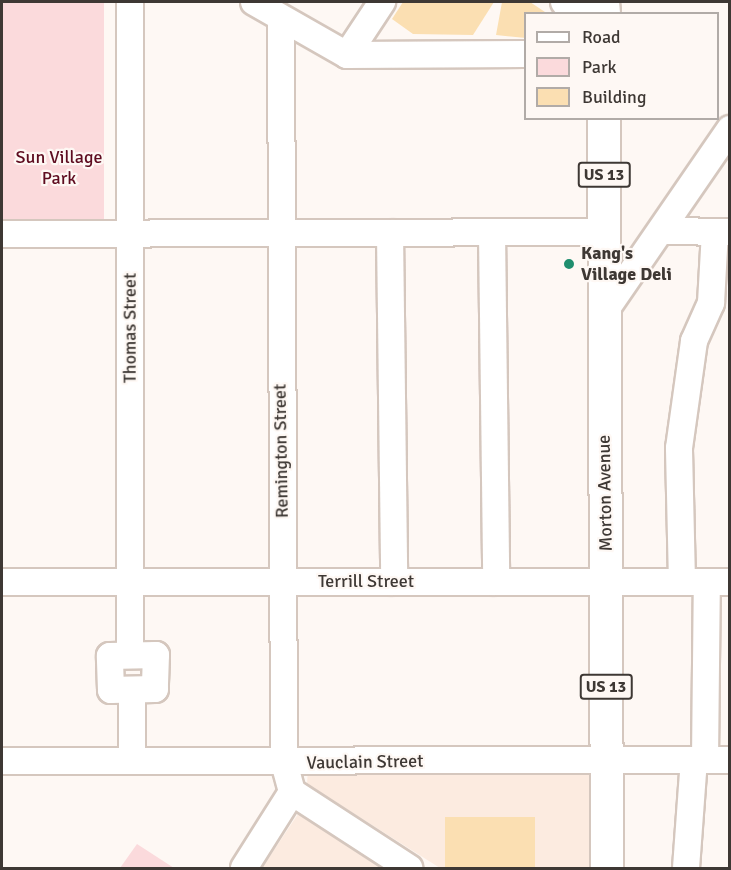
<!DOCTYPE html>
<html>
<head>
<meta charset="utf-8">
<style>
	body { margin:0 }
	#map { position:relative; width:731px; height:870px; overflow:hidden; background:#fef8f4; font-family:Signika,sans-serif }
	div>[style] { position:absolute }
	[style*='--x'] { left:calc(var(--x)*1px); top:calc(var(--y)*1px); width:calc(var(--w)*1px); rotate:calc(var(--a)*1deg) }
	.built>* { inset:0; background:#fcebe0 }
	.green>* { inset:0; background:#fbdadc; transform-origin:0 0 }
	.building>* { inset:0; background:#fbdfb2; transform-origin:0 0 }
	.roads { filter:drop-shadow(2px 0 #d5c7be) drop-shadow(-2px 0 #d5c7be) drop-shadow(0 2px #d5c7be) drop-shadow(0 -2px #d5c7be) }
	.minor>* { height:26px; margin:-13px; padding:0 13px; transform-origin:13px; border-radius:13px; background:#fff }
	.major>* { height:32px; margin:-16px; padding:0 16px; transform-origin:16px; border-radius:16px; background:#fff }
	.dots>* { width:16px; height:16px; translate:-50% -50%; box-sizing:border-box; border:3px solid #fef8f4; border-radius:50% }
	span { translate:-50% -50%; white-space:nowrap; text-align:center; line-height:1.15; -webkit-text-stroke:4.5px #fef8f4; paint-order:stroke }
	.shield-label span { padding:2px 4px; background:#fef8f4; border:2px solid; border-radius:4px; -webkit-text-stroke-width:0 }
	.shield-label { font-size:16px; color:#3e3834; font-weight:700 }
	.park-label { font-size:18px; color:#5e0c20 }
	.poi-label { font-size:18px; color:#3e3834; font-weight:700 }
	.left { translate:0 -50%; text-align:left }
	.street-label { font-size:18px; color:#3e3834 }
	.frame { position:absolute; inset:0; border:3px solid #3e3834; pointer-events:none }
	.legend { position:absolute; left:524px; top:12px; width:195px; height:108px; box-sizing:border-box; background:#fef8f4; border:2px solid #b1aba7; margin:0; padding:8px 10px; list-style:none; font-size:18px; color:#3e3834 }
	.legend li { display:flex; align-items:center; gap:12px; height:30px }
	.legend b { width:30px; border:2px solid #b1aba7 }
</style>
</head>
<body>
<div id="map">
	<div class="built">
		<i style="clip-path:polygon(308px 768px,590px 768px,589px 868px,440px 868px,307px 784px)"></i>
		<i style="clip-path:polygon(298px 814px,382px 868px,262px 868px)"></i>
	</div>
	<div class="green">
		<i style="left:2px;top:2px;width:102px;height:225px"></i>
		<i style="clip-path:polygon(137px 844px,174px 868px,120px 868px)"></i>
	</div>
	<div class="building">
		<i style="clip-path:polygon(403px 2px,494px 2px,473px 35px,413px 34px,392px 19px)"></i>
		<i style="clip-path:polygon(502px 2px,530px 2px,548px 14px,526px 14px,526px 38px,496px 35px)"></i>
		<i style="left:445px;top:817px;width:90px;height:51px"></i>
	</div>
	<div class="roads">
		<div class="minor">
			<i style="--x:130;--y:2;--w:653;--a:90"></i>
			<i style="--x:254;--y:2;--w:107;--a:29.7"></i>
			<i style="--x:347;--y:55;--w:179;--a:-0.3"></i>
			<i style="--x:564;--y:2;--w:22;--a:34"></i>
			<i style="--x:347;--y:55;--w:64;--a:-56.6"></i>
			<i style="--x:662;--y:231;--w:68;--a:0.8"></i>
			<i style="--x:390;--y:233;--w:349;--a:89.3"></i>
			<i style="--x:492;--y:233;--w:349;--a:89.3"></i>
			<i style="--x:2;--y:234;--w:603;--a:-0.19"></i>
			<i style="--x:605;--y:311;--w:221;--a:-55.5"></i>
			<i style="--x:2;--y:582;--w:728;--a:0"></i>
			<i style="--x:682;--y:582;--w:134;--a:-91.3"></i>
			<i style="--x:679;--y:448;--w:108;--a:-82"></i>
			<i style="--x:694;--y:341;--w:42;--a:-65.9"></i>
			<i style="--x:711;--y:303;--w:71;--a:-86.8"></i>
			<i style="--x:156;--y:655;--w:34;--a:92"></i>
			<i style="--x:155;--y:689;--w:44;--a:178.7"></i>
			<i style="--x:111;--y:690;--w:34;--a:-92"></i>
			<i style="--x:110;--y:656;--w:46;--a:-1.2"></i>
			<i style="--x:705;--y:760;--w:178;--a:-89.4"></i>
			<i style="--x:2;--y:761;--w:728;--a:-0.08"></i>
			<i style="--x:132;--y:761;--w:71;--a:-90"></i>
			<i style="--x:292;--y:792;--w:140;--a:33"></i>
			<i style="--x:244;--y:868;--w:90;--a:-57.7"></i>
			<i style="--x:292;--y:792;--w:30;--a:-105"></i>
			<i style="--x:284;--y:763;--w:744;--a:-90.23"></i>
			<i style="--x:686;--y:868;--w:108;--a:-85.8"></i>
		</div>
		<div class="major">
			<i style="--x:603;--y:2;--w:12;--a:85"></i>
			<i style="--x:604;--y:118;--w:750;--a:89.77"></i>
		</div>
	</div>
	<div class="dots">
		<i style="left:569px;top:264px;background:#1f8e6e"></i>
	</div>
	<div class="shield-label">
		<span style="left:604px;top:175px">US 13</span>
		<span style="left:606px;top:687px">US 13</span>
	</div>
	<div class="park-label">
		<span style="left:59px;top:168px">Sun Village<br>Park</span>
	</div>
	<div class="poi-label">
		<span class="left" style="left:581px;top:264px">Kang's<br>Village Deli</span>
	</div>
	<div class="street-label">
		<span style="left:130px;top:328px;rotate:-90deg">Thomas Street</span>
		<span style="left:281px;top:451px;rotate:-91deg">Remington Street</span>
		<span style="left:605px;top:493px;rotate:-91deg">Morton Avenue</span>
		<span style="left:366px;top:581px">Terrill Street</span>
		<span style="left:365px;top:762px;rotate:-1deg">Vauclain Street</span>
	</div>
	<div class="frame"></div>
	<ul class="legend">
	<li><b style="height:8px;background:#fff"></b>Road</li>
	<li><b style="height:16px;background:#fbdadc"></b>Park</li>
	<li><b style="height:16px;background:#fbdfb2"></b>Building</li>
	</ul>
</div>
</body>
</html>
